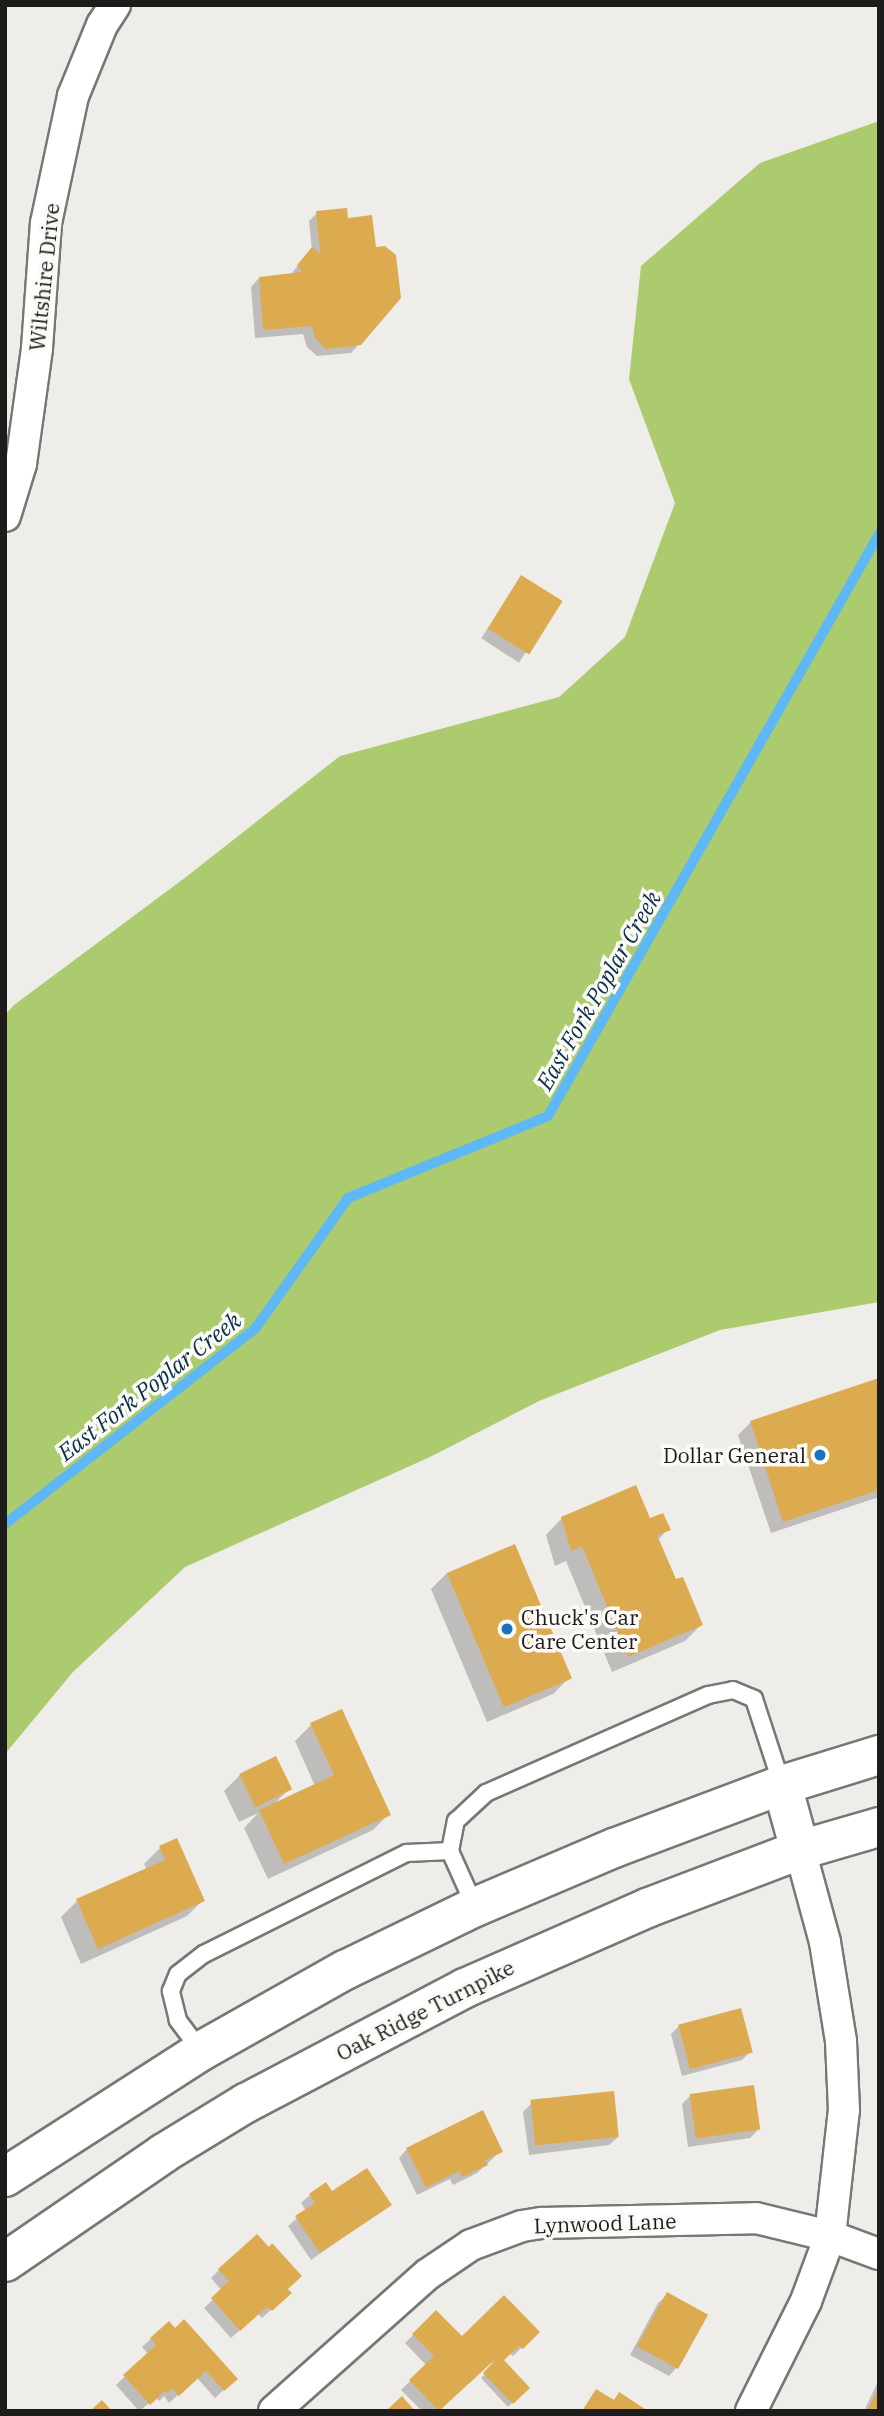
<!DOCTYPE html>
<html>
<head>
<meta charset="utf-8">
<style>
	body { margin:0 }
	#map { position:relative; width:884px; height:2416px; overflow:hidden; background:#efedea; font-family:"IBM Plex Serif",serif }
	div>[style] { position:absolute }
	[style*='--x'] { left:calc(var(--x)*1px); top:calc(var(--y)*1px); width:calc(var(--w)*1px); rotate:calc(var(--a)*1deg) }
	.forest>* { inset:0; background:#accb6f }
	.shadow>* { inset:0; background:#0003; transform-origin:0 0 }
	.stream>* { height:10px; margin:-5px; padding:0 5px; transform-origin:5px; border-radius:5px; background:#5eb8f5 }
	.building>* { inset:0; background:#ddab4f; transform-origin:0 0 }
	.roads { filter:drop-shadow(2px 0 #797774) drop-shadow(-2px 0 #797774) drop-shadow(0 2px #797774) drop-shadow(0 -2px #797774) }
	.service>* { height:16px; margin:-8px; padding:0 8px; transform-origin:8px; border-radius:8px; background:#fff }
	.minor>* { height:30px; margin:-15px; padding:0 15px; transform-origin:15px; border-radius:15px; background:#fff }
	.trunk>* { height:38px; margin:-19px; padding:0 19px; transform-origin:19px; border-radius:19px; background:#fff }
	.dots>* { width:19px; height:19px; translate:-50% -50%; box-sizing:border-box; border:4px solid #fcfaf7; border-radius:50% }
	span { translate:-50% -50%; white-space:nowrap; text-align:center; line-height:1.15; -webkit-text-stroke:7px #fcfaf7; paint-order:stroke }
	.street-label { font-size:21px; color:#1d1c1b }
	.poi-label { font-size:21px; color:#1d1c1b }
	.right { translate:-100% -50%; text-align:right }
	.left { translate:0 -50%; text-align:left }
	.water-label { font-size:23px; color:#083048; font-style:italic }
	.frame { position:absolute; inset:0; border:7px solid #1d1c1b; pointer-events:none }
</style>
</head>
<body>
<div id="map">
	<div class="forest">
		<i style="clip-path:polygon(879px 121px,879px 1302px,720px 1330px,539px 1401px,430px 1457px,185px 1567px,73px 1672px,5px 1754px,5px 1015px,14px 1005px,186px 877px,340px 756px,559px 697px,625px 637px,675px 503px,629px 379px,641px 266px,760px 163px)"></i>
	</div>
	<div class="shadow">
		<i style="clip-path:polygon(317px 213px,347px 220px,374px 249px,360px 343px,351px 353px,317px 356px,307px 347px,303px 334px,255px 338px,251px 287px,259px 278px,289px 276px,312px 250px,309px 221px)"></i>
		<i style="left:521px;top:577px;width:45px;height:73px;rotate:33deg"></i>
		<i style="clip-path:polygon(879px 1379px,879px 1497px,771px 1533px,738px 1435px,751px 1422px)"></i>
		<i style="clip-path:polygon(562px 1518px,668px 1529px,658px 1540px,675px 1582px,701px 1625px,685px 1641px,612px 1672px,566px 1561px,555px 1566px,546px 1535px)"></i>
		<i style="clip-path:polygon(447px 1573px,569px 1678px,553px 1694px,487px 1722px,431px 1589px)"></i>
		<i style="clip-path:polygon(341px 1711px,389px 1814px,373px 1830px,268px 1879px,244px 1828px,258px 1813px,239px 1822px,224px 1791px,240px 1775px,290px 1788px,274px 1804px,315px 1786px,295px 1741px,311px 1725px)"></i>
		<i style="clip-path:polygon(160px 1848px,203px 1900px,187px 1916px,81px 1964px,61px 1917px,77px 1901px,147px 1870px,144px 1864px)"></i>
		<i style="clip-path:polygon(679px 2026px,751px 2051px,742px 2060px,682px 2076px,671px 2034px)"></i>
		<i style="clip-path:polygon(690px 2096px,758px 2130px,750px 2138px,688px 2147px,682px 2104px)"></i>
		<i style="clip-path:polygon(532px 2103px,618px 2137px,609px 2145px,529px 2155px,523px 2112px)"></i>
		<i style="clip-path:polygon(407px 2149px,501px 2151px,477px 2173px,453px 2185px,450px 2179px,417px 2195px,399px 2158px)"></i>
		<i style="clip-path:polygon(332px 2194px,389px 2205px,311px 2260px,288px 2226px,306px 2211px,301px 2203px,310px 2195px)"></i>
		<i style="clip-path:polygon(219px 2270px,286px 2289px,289px 2293px,262px 2318px,258px 2314px,231px 2338px,204px 2308px,222px 2291px,211px 2278px)"></i>
		<i style="clip-path:polygon(667px 2295px,706px 2316px,677px 2367px,669px 2376px,630px 2355px,658px 2303px)"></i>
		<i style="clip-path:polygon(436px 2313px,462px 2338px,538px 2332px,513px 2356px,509px 2353px,502px 2360px,528px 2388px,508px 2407px,481px 2378px,494px 2365px,491px 2362px,438px 2411px,422px 2411px,401px 2390px,426px 2365px,405px 2343px)"></i>
		<i style="clip-path:polygon(168px 2323px,236px 2378px,215px 2398px,197px 2378px,169px 2403px,164px 2396px,159px 2401px,156px 2398px,139px 2411px,116px 2385px,148px 2354px,142px 2347px)"></i>
		<i style="clip-path:polygon(879px 2379px,879px 2411px,864px 2411px)"></i>
	</div>
	<div class="stream">
		<i style="--x:5;--y:1524;--w:317;--a:-38"></i>
		<i style="--x:255;--y:1329;--w:161;--a:-54.6"></i>
		<i style="--x:348;--y:1198;--w:216;--a:-22.3"></i>
		<i style="--x:548;--y:1116;--w:670;--a:-60.37"></i>
	</div>
	<div class="building">
		<i style="clip-path:polygon(347px 208px,348px 218px,372px 215px,376px 247px,385px 246px,396px 255px,401px 298px,361px 345px,326px 349px,315px 338px,312px 326px,263px 330px,259px 277px,302px 272px,297px 265px,312px 247px,319px 253px,320px 251px,316px 211px)"></i>
		<i style="left:521px;top:575px;width:49px;height:63px;rotate:32deg"></i>
		<i style="clip-path:polygon(879px 1378px,879px 1490px,783px 1522px,750px 1421px)"></i>
		<i style="clip-path:polygon(636px 1485px,650px 1518px,663px 1513px,671px 1530px,657px 1535px,676px 1579px,683px 1577px,703px 1625px,628px 1657px,582px 1546px,571px 1551px,561px 1517px)"></i>
		<i style="left:515px;top:1544px;width:146px;height:74px;rotate:67deg"></i>
		<i style="clip-path:polygon(342px 1709px,391px 1815px,284px 1864px,259px 1810px,334px 1775px,310px 1723px)"></i>
		<i style="left:276px;top:1756px;width:37px;height:41px;rotate:64deg"></i>
		<i style="clip-path:polygon(177px 1838px,205px 1901px,98px 1949px,76px 1899px,165px 1860px,159px 1846px)"></i>
		<i style="left:741px;top:2008px;width:46px;height:65px;rotate:75deg"></i>
		<i style="left:754px;top:2085px;width:45px;height:65px;rotate:82deg"></i>
		<i style="left:614px;top:2091px;width:46px;height:84px;rotate:84deg"></i>
		<i style="clip-path:polygon(483px 2110px,503px 2152px,485px 2160px,488px 2165px,462px 2177px,459px 2171px,426px 2188px,406px 2148px)"></i>
		<i style="clip-path:polygon(367px 2168px,392px 2205px,320px 2253px,295px 2216px,315px 2203px,309px 2194px,326px 2182px,332px 2191px)"></i>
		<i style="clip-path:polygon(257px 2234px,269px 2247px,272px 2243px,302px 2276px,288px 2289px,292px 2293px,272px 2311px,267px 2307px,240px 2331px,211px 2298px,229px 2281px,218px 2269px)"></i>
		<i style="left:667px;top:2292px;width:47px;height:62px;rotate:29deg"></i>
		<i style="clip-path:polygon(504px 2295px,540px 2332px,523px 2349px,519px 2346px,504px 2360px,530px 2388px,513px 2404px,483px 2373px,500px 2355px,439px 2411px,409px 2380px,434px 2356px,412px 2334px,436px 2310px,462px 2336px)"></i>
		<i style="clip-path:polygon(184px 2319px,238px 2379px,224px 2391px,206px 2371px,179px 2396px,173px 2389px,168px 2393px,165px 2391px,150px 2405px,123px 2375px,156px 2345px,150px 2338px,169px 2321px,175px 2328px)"></i>
		<i style="clip-path:polygon(879px 2387px,879px 2411px,867px 2411px)"></i>
		<i style="clip-path:polygon(596px 2389px,614px 2400px,619px 2392px,648px 2411px,582px 2411px)"></i>
		<i style="clip-path:polygon(402px 2396px,415px 2411px,385px 2411px,388px 2409px)"></i>
		<i style="clip-path:polygon(102px 2400px,112px 2411px,90px 2411px)"></i>
	</div>
	<div class="roads">
		<div class="service">
			<i style="--x:450;--y:1851;--w:61;--a:65.9"></i>
			<i style="--x:201;--y:2051;--w:39;--a:-127"></i>
			<i style="--x:178;--y:2020;--w:30;--a:-104"></i>
			<i style="--x:171;--y:1991;--w:18;--a:-68"></i>
			<i style="--x:178;--y:1974;--w:33;--a:-38"></i>
			<i style="--x:204;--y:1954;--w:227;--a:-26.5"></i>
			<i style="--x:407;--y:1853;--w:43;--a:-2.7"></i>
			<i style="--x:450;--y:1851;--w:31;--a:-79"></i>
			<i style="--x:456;--y:1821;--w:41;--a:-43"></i>
			<i style="--x:486;--y:1793;--w:243;--a:-23.8"></i>
			<i style="--x:708;--y:1695;--w:25;--a:-11"></i>
			<i style="--x:733;--y:1690;--w:23;--a:23"></i>
			<i style="--x:754;--y:1699;--w:90;--a:72"></i>
		</div>
		<div class="minor">
			<i style="--x:5;--y:516;--w:54;--a:-72.9"></i>
			<i style="--x:21;--y:464;--w:117;--a:-82.1"></i>
			<i style="--x:37;--y:348;--w:125;--a:-85.9"></i>
			<i style="--x:46;--y:223;--w:130;--a:-78"></i>
			<i style="--x:73;--y:96;--w:77;--a:-67.8"></i>
			<i style="--x:102;--y:25;--w:24;--a:-57"></i>
			<i style="--x:274;--y:2411;--w:206;--a:-41.7"></i>
			<i style="--x:428;--y:2274;--w:52;--a:-34"></i>
			<i style="--x:471;--y:2245;--w:54;--a:-20.4"></i>
			<i style="--x:522;--y:2226;--w:20;--a:-9"></i>
			<i style="--x:542;--y:2223;--w:214;--a:-1.3"></i>
			<i style="--x:756;--y:2218;--w:76;--a:13.7"></i>
			<i style="--x:830;--y:2236;--w:52;--a:20.2"></i>
			<i style="--x:751;--y:2411;--w:123;--a:-63.4"></i>
			<i style="--x:806;--y:2301;--w:69;--a:-69.7"></i>
			<i style="--x:830;--y:2236;--w:127;--a:-83.7"></i>
			<i style="--x:844;--y:2110;--w:69;--a:-92.5"></i>
			<i style="--x:841;--y:2041;--w:100;--a:-99.2"></i>
			<i style="--x:825;--y:1942;--w:95;--a:-105.2"></i>
		</div>
		<div class="trunk">
			<i style="--x:782;--y:1785;--w:67;--a:74.5"></i>
			<i style="--x:5;--y:2177;--w:233;--a:-32.7"></i>
			<i style="--x:201;--y:2051;--w:165;--a:-29.4"></i>
			<i style="--x:345;--y:1970;--w:144;--a:-25.9"></i>
			<i style="--x:475;--y:1907;--w:151;--a:-23"></i>
			<i style="--x:614;--y:1848;--w:179;--a:-20.6"></i>
			<i style="--x:782;--y:1785;--w:102;--a:-17.2"></i>
			<i style="--x:5;--y:2262;--w:193;--a:-34.4"></i>
			<i style="--x:164;--y:2153;--w:96;--a:-31.4"></i>
			<i style="--x:246;--y:2103;--w:247;--a:-27.7"></i>
			<i style="--x:465;--y:1988;--w:199;--a:-23.7"></i>
			<i style="--x:647;--y:1908;--w:164;--a:-20.8"></i>
			<i style="--x:800;--y:1850;--w:82;--a:-16.2"></i>
		</div>
	</div>
	<div class="dots">
		<i style="left:820px;top:1455px;background:#1a72bf"></i>
		<i style="left:507px;top:1629px;background:#1a72bf"></i>
	</div>
	<div class="street-label">
		<span style="left:44px;top:277px;rotate:-84deg">Wiltshire Drive</span>
		<span style="left:425px;top:2010px;rotate:-27deg">Oak Ridge Turnpike</span>
		<span style="left:605px;top:2223px;rotate:-2deg">Lynwood Lane</span>
	</div>
	<div class="poi-label">
		<span class="right" style="left:806px;top:1455px">Dollar General</span>
		<span class="left" style="left:521px;top:1629px">Chuck's Car<br>Care Center</span>
	</div>
	<div class="water-label">
		<span style="left:598px;top:990px;rotate:-60deg">East Fork Poplar Creek</span>
		<span style="left:149px;top:1386px;rotate:-38deg">East Fork Poplar Creek</span>
	</div>
	<div class="frame"></div>
</div>
</body>
</html>
